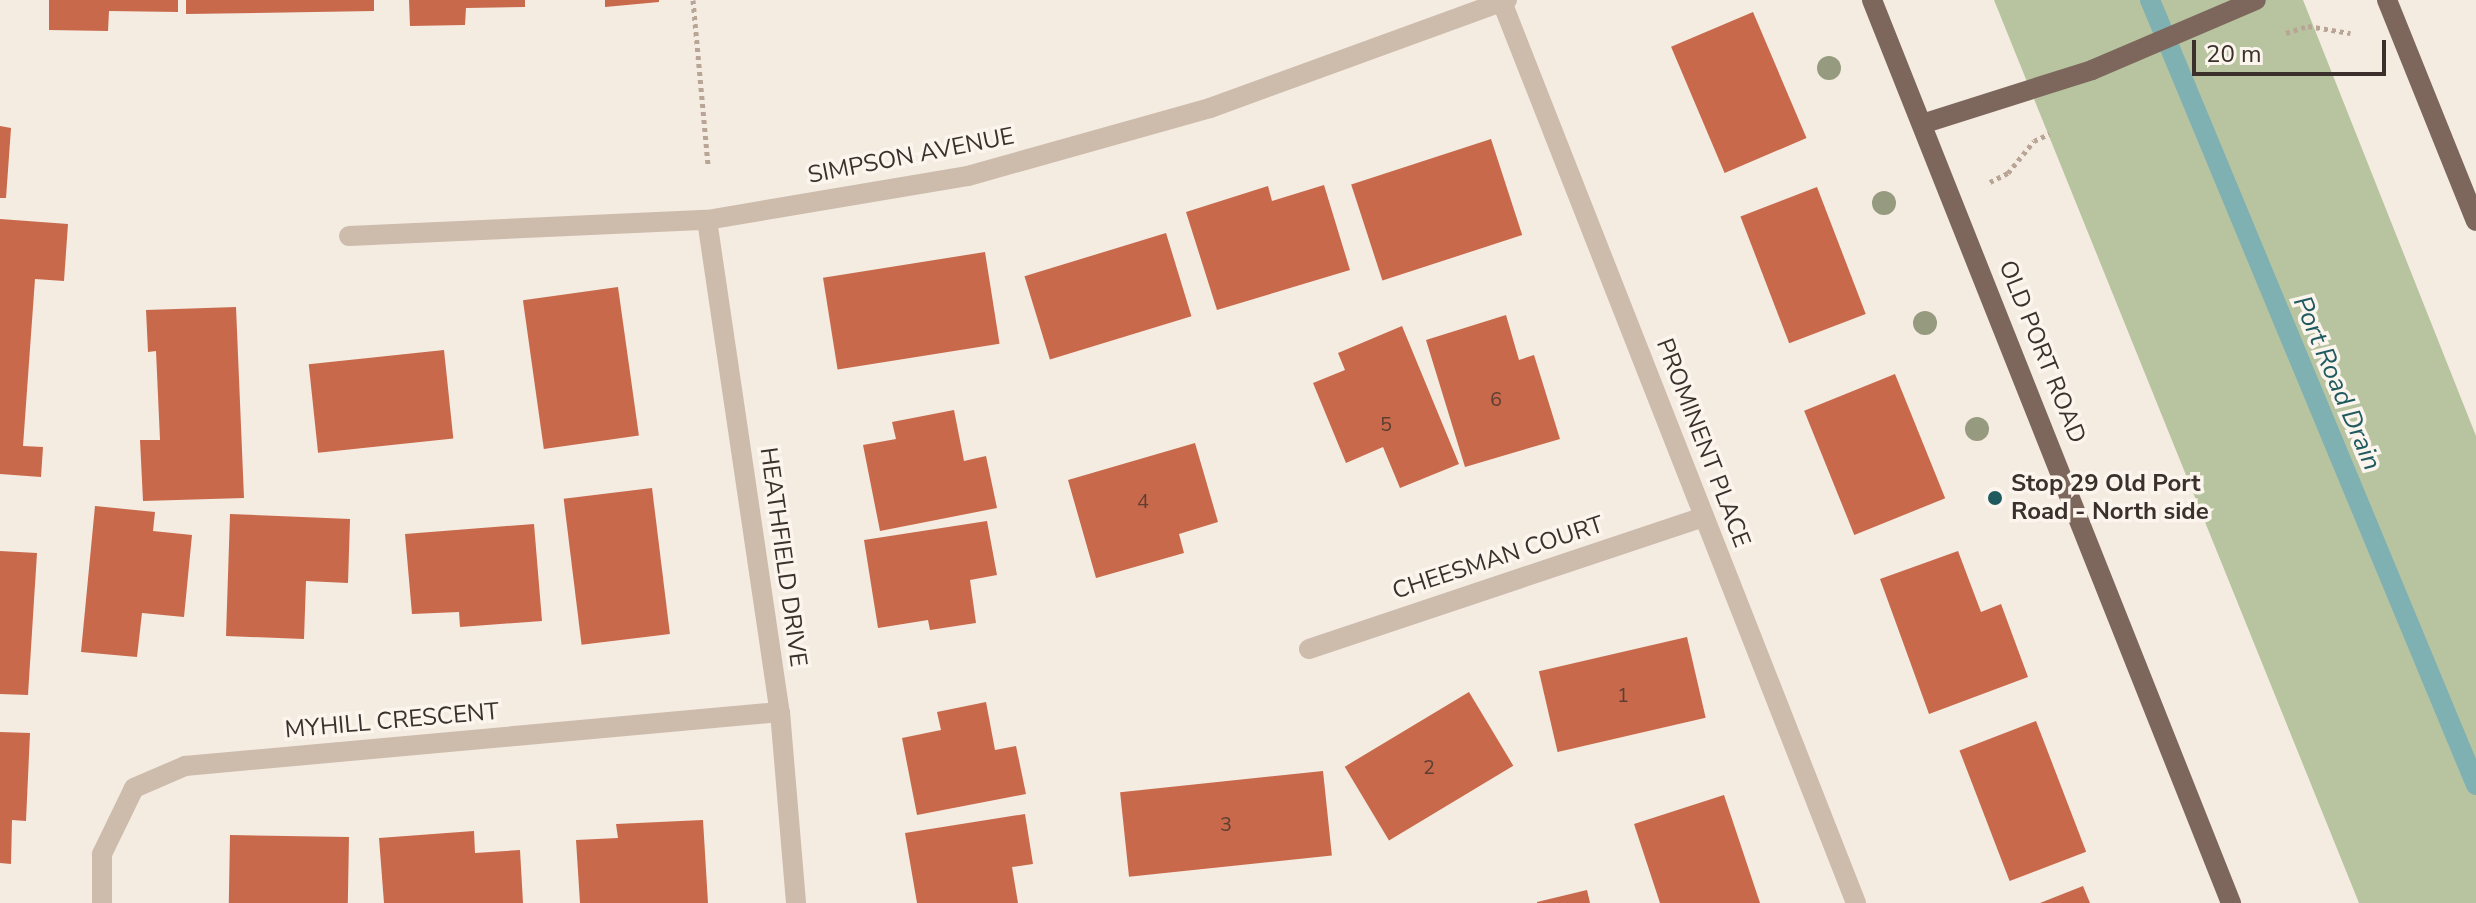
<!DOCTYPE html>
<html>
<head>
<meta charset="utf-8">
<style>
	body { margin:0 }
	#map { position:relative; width:2476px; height:903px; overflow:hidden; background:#f4ebe1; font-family:"Nunito Sans",sans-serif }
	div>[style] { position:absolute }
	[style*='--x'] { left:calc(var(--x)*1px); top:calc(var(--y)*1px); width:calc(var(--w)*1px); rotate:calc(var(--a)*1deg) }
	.green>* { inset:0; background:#b8c4a0 }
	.stream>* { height:20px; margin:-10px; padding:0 10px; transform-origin:10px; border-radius:10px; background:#7fb0b2 }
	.building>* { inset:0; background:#c8694b; transform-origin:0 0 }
	.path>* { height:5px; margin-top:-2.5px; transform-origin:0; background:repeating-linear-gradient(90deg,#b9a596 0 4px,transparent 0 8px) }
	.minor>* { height:20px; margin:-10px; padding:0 10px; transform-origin:10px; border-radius:10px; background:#cdbbac }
	.major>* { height:20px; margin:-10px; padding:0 10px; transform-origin:10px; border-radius:10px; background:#7d675c }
	.trees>* { width:24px; height:24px; margin:-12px; border-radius:50%; background:#969b7f }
	.dots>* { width:22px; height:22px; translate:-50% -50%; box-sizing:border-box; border:4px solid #fbf5ee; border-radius:50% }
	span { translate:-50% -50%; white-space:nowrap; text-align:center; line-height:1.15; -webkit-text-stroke:7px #fbf5ee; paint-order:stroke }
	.number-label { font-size:20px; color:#5e3e33 }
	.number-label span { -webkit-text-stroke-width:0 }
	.street-label { font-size:24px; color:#3b302b }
	.poi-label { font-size:24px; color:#3b302b; font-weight:700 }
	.left { translate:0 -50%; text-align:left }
	.water-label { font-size:26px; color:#1f5a5e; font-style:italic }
	.scale { position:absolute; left:2192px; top:40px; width:194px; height:36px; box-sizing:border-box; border:4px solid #3b302b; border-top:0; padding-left:10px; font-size:24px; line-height:28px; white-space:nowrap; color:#3b302b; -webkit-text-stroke:6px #fbf5ee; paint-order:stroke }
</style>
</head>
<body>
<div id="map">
	<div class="green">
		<i style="clip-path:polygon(1994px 0,2303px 0,2476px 436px,2476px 903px,2359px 903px)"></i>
	</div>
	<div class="stream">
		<i style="--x:2150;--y:0;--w:850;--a:67.45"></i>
	</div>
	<div class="building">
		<i style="clip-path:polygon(49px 0,178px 0,178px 12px,109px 11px,108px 31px,49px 30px)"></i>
		<i style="clip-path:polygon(186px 0,374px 0,374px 11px,186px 14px)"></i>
		<i style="clip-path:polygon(409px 0,525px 0,525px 7px,466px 8px,465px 25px,410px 26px)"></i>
		<i style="clip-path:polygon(605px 0,659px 0,659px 2px,605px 7px)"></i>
		<i style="left:1753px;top:12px;width:137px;height:89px;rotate:67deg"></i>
		<i style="clip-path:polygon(0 126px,11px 128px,6px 198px,0 198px)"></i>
		<i style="left:1491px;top:139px;width:101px;height:147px;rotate:72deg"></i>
		<i style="clip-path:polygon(1324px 185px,1350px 270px,1217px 310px,1186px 212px,1268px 186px,1272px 201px)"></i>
		<i style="left:1817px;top:187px;width:136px;height:82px;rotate:69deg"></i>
		<i style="clip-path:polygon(0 219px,68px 224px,64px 281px,35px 279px,23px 446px,43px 447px,41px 477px,0 474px)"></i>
		<i style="left:1166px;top:233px;width:87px;height:148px;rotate:73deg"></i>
		<i style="left:985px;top:252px;width:93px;height:164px;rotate:81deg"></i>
		<i style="left:618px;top:287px;width:150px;height:96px;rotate:82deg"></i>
		<i style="clip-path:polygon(236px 307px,244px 498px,143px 501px,140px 440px,160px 440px,156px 351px,148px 352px,146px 310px)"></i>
		<i style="clip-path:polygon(1506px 315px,1519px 360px,1534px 355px,1560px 439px,1465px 467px,1426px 340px)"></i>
		<i style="clip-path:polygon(1402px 326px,1459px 464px,1400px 488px,1383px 447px,1346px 463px,1313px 383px,1345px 370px,1338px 353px)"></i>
		<i style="left:444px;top:350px;width:89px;height:136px;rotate:84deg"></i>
		<i style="left:1895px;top:374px;width:134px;height:98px;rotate:68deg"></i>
		<i style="clip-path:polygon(954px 410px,964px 461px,986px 456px,997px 508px,880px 531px,863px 445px,896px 439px,892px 422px)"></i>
		<i style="clip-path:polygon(1195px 443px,1218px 522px,1179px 534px,1184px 553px,1096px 578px,1068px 480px)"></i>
		<i style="left:652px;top:488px;width:147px;height:89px;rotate:83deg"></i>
		<i style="clip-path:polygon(95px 506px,155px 512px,153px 531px,192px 535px,184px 617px,142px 613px,137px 657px,81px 652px)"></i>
		<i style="clip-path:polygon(230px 514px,350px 519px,348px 583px,306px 581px,304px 639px,226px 636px)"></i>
		<i style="clip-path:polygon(987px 521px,997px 575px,970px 580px,976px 623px,930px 630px,928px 620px,878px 628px,864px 540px)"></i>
		<i style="clip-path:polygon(534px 524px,542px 621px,460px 627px,459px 612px,412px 614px,405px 534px)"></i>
		<i style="clip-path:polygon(0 551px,37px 553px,28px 695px,0 694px)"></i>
		<i style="clip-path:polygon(1958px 551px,1981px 612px,2001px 604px,2028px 677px,1929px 714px,1880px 579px)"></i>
		<i style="left:1687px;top:637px;width:83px;height:152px;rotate:77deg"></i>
		<i style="left:1469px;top:692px;width:86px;height:145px;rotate:59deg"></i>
		<i style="clip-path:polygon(986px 702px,995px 750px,1016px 746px,1026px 794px,917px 815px,902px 738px,941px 730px,937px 712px)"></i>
		<i style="left:2036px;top:721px;width:140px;height:82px;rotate:69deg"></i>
		<i style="clip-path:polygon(0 732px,30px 733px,26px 821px,12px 820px,11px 864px,0 863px)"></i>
		<i style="left:1323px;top:771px;width:85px;height:204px;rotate:84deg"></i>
		<i style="clip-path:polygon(1724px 795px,1760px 903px,1660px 903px,1634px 824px)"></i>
		<i style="clip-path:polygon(1025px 814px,1033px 864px,1012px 867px,1018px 903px,917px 903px,905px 833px)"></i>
		<i style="clip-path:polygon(703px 820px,708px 903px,580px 903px,576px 840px,618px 838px,616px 824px)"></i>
		<i style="clip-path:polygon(474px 831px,475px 853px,520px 850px,523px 903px,384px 903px,379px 838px)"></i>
		<i style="left:230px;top:835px;width:119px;height:68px;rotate:1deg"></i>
		<i style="clip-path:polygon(2083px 886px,2090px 903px,2040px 903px)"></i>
		<i style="clip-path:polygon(1587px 890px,1590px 903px,1537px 903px,1537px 902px)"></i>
	</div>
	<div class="path">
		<i style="--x:693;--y:0;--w:165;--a:84.8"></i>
		<i style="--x:2286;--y:33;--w:23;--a:-18"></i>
		<i style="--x:2308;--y:26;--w:43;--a:9.5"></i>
		<i style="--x:1990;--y:182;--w:20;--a:-27"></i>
		<i style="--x:2008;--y:173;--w:41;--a:-50.9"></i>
		<i style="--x:2034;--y:141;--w:17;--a:-25"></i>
	</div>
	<div class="minor">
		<i style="--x:1502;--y:2;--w:968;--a:68.55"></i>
		<i style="--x:707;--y:220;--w:497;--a:81.6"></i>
		<i style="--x:780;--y:712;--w:192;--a:85.2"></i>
		<i style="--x:349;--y:236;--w:358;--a:-2.6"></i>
		<i style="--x:707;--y:220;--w:265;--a:-9.6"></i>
		<i style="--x:968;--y:176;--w:251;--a:-15.7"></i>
		<i style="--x:1210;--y:108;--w:316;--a:-20"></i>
		<i style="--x:1309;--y:649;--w:416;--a:-18.5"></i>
		<i style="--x:102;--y:903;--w:49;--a:-90"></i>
		<i style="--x:102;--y:854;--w:73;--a:-64.1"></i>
		<i style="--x:134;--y:788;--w:56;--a:-23.3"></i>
		<i style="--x:185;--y:766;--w:597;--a:-5.19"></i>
	</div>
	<div class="major">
		<i style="--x:1872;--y:0;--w:972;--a:68.32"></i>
		<i style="--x:2387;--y:0;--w:238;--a:68.1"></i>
		<i style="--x:1922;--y:124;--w:178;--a:-17.6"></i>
		<i style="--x:2092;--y:70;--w:178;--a:-23.1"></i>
	</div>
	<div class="trees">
		<i style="left:1829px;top:68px"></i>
		<i style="left:1884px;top:203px"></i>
		<i style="left:1925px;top:323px"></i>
		<i style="left:1977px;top:429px"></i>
	</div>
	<div class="dots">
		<i style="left:1995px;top:498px;background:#1f5a5e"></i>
	</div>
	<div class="number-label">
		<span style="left:1496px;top:399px">6</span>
		<span style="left:1386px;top:424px">5</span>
		<span style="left:1143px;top:501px">4</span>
		<span style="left:1623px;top:695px">1</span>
		<span style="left:1429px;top:767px">2</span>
		<span style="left:1226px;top:824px">3</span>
	</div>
	<div class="street-label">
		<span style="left:911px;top:156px;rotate:-11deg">SIMPSON AVENUE</span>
		<span style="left:2042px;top:352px;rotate:68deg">OLD PORT ROAD</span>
		<span style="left:1703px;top:443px;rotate:69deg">PROMINENT PLACE</span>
		<span style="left:783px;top:557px;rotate:82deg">HEATHFIELD DRIVE</span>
		<span style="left:1498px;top:558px;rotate:-18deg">CHEESMAN COURT</span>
		<span style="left:392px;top:721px;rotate:-5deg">MYHILL CRESCENT</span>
	</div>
	<div class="poi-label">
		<span class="left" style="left:2011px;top:498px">Stop 29 Old Port<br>Road - North side</span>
	</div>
	<div class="water-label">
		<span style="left:2337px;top:383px;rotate:67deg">Port Road Drain</span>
	</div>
	<div class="scale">20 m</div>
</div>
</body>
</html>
